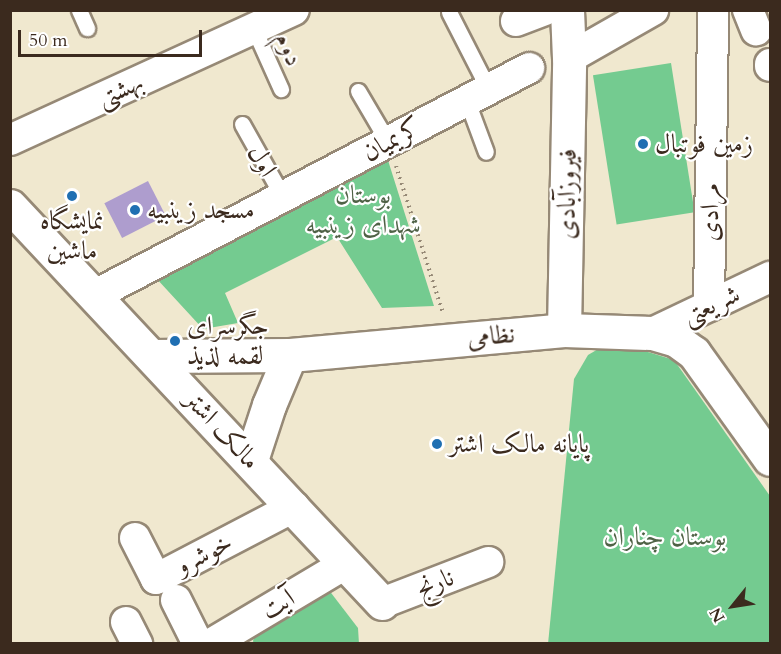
<!DOCTYPE html>
<html>
<head>
<meta charset="utf-8">
<style>
	body { margin:0 }
	#map { position:relative; width:781px; height:654px; overflow:hidden; background:#f0e8cf; font-family:Cardo,Amiri,serif }
	div>[style] { position:absolute }
	[style*='--x'] { left:calc(var(--x)*1px); top:calc(var(--y)*1px); width:calc(var(--w)*1px); rotate:calc(var(--a)*1deg) }
	.green>* { inset:0; background:#74cb90; transform-origin:0 0 }
	.building>* { inset:0; background:#ae9dce; transform-origin:0 0 }
	.path>* { height:4px; margin-top:-2px; transform-origin:0; background:repeating-linear-gradient(90deg,#968976 0 1.5px,transparent 0 6px) }
	.roads { filter:drop-shadow(2px 0 #968976) drop-shadow(-2px 0 #968976) drop-shadow(0 2px #968976) drop-shadow(0 -2px #968976) }
	.service>* { height:15px; margin:-7.5px; padding:0 7.5px; transform-origin:7.5px; border-radius:7.5px; background:#fff }
	.minor>* { height:30px; margin:-15px; padding:0 15px; transform-origin:15px; border-radius:15px; background:#fff }
	.tertiary>* { height:33px; margin:-16.5px; padding:0 16.5px; transform-origin:16.5px; border-radius:16.5px; background:#fff }
	.secondary>* { height:33px; margin:-16.5px; padding:0 16.5px; transform-origin:16.5px; border-radius:16.5px; background:#fff }
	.dots>* { width:16px; height:16px; translate:-50% -50%; box-sizing:border-box; border:3px solid #fff; border-radius:50% }
	span { translate:-50% -50%; white-space:nowrap; text-align:center; line-height:1.15; -webkit-text-stroke:4.5px #fff; paint-order:stroke }
	.street-label { font-size:26px; color:#3b2a1e }
	.poi-label { font-size:26px; color:#3b2a1e }
	.left { translate:0 -50%; text-align:left }
	.park-label { font-size:26px; color:#4f6246 }
	.frame { position:absolute; inset:0; border:12px solid #3b2a1e; pointer-events:none }
	.north { position:absolute; left:703px; top:576px; width:60px; height:60px; -webkit-text-stroke:4px #fff; paint-order:stroke; rotate:240deg; font-size:16px; font-weight:700; line-height:24px; text-align:center; color:#3b2a1e }
	.north::after { content:''; display:block; margin:auto; width:21px; height:27px; background:#3b2a1e; clip-path:polygon(50% 0,100% 100%,50% 72%,0 100%) }
	.scale { position:absolute; left:18px; top:30px; width:184px; height:27px; box-sizing:border-box; border:3px solid #3b2a1e; border-top:0; padding-left:8px; font-size:18px; line-height:21px; white-space:nowrap; color:#3b2a1e; -webkit-text-stroke:4px #fff; paint-order:stroke }
</style>
</head>
<body>
<div id="map">
	<div class="green">
		<i style="left:671px;top:63px;width:151px;height:79px;rotate:81deg"></i>
		<i style="clip-path:polygon(386px 154px,434px 306px,382px 308px,337px 237px,225px 293px,238px 323px,203px 329px,156px 278px)"></i>
		<i style="clip-path:polygon(605px 345px,635px 348px,674px 360px,770px 496px,770px 643px,548px 644px,574px 379px,588px 355px)"></i>
		<i style="clip-path:polygon(325px 585px,358px 628px,359px 644px,254px 644px,253px 641px,256px 632px)"></i>
	</div>
	<div class="building">
		<i style="left:148px;top:181px;width:39px;height:49px;rotate:63deg"></i>
	</div>
	<div class="path">
		<i style="--x:396;--y:166;--w:154;--a:72.3"></i>
	</div>
	<div class="roads">
		<div class="service">
			<i style="--x:79;--y:10;--w:20;--a:66"></i>
			<i style="--x:449;--y:12;--w:88;--a:62.9"></i>
			<i style="--x:254;--y:29;--w:66;--a:65.8"></i>
			<i style="--x:358;--y:91;--w:59;--a:59.5"></i>
			<i style="--x:467;--y:101;--w:54;--a:69.6"></i>
			<i style="--x:242;--y:124;--w:84;--a:60.7"></i>
		</div>
		<div class="minor">
			<i style="--x:748;--y:10;--w:22;--a:68"></i>
			<i style="--x:516;--y:21;--w:31;--a:-21"></i>
			<i style="--x:569;--y:58;--w:97;--a:-29.7"></i>
			<i style="--x:770;--y:64;--w:2;--a:90"></i>
			<i style="--x:10;--y:140;--w:312;--a:-24.6"></i>
			<i style="--x:95;--y:295;--w:490;--a:-27.6"></i>
			<i style="--x:709;--y:306;--w:296;--a:-89.2"></i>
			<i style="--x:652;--y:333;--w:131;--a:-25.4"></i>
			<i style="--x:135;--y:538;--w:46;--a:62.9"></i>
			<i style="--x:156;--y:579;--w:156;--a:-27.6"></i>
			<i style="--x:176;--y:600;--w:49;--a:63.4"></i>
			<i style="--x:382;--y:603;--w:114;--a:-21.1"></i>
			<i style="--x:126;--y:622;--w:25;--a:63"></i>
			<i style="--x:211;--y:644;--w:156;--a:-30.8"></i>
		</div>
		<div class="tertiary">
			<i style="--x:564;--y:330;--w:272;--a:-88.9"></i>
			<i style="--x:569;--y:58;--w:48;--a:-92.4"></i>
			<i style="--x:152;--y:356;--w:138;--a:-0.4"></i>
			<i style="--x:290;--y:355;--w:275;--a:-5.2"></i>
			<i style="--x:564;--y:330;--w:88;--a:2"></i>
			<i style="--x:652;--y:333;--w:25;--a:16"></i>
			<i style="--x:676;--y:340;--w:22;--a:36"></i>
			<i style="--x:694;--y:353;--w:130;--a:54.4"></i>
			<i style="--x:251;--y:460;--w:58;--a:-71.9"></i>
			<i style="--x:269;--y:405;--w:54;--a:-67.2"></i>
		</div>
		<div class="secondary">
			<i style="--x:10;--y:206;--w:544;--a:46.86"></i>
		</div>
	</div>
	<div class="dots">
		<i style="left:643px;top:144px;background:#1f6fb2"></i>
		<i style="left:72px;top:196px;background:#1f6fb2"></i>
		<i style="left:135px;top:210px;background:#1f6fb2"></i>
		<i style="left:175px;top:341px;background:#1f6fb2"></i>
		<i style="left:437px;top:444px;background:#1f6fb2"></i>
	</div>
	<div class="street-label">
		<span style="left:289px;top:49px;rotate:66deg">دوم</span>
		<span style="left:120px;top:90px;rotate:-25deg">بهشتی</span>
		<span style="left:392px;top:140px;rotate:-28deg">کریمیان</span>
		<span style="left:262px;top:161px;rotate:60deg">اول</span>
		<span style="left:567px;top:194px;rotate:-89deg">فیروزآبادی</span>
		<span style="left:710px;top:212px;rotate:-89deg">مرادی</span>
		<span style="left:711px;top:305px;rotate:-25deg">شریعتی</span>
		<span style="left:491px;top:336px;rotate:-5deg">نظامی</span>
		<span style="left:222px;top:430px;rotate:47deg">مالک اشتر</span>
		<span style="left:204px;top:554px;rotate:-27deg">خوشرو</span>
		<span style="left:435px;top:583px;rotate:-21deg">نارنج</span>
		<span style="left:278px;top:604px;rotate:-31deg">آیت</span>
	</div>
	<div class="poi-label">
		<span class="left" style="left:655px;top:144px">زمین فوتبال</span>
		<span class="left" style="left:147px;top:210px">مسجد زینبیه</span>
		<span style="left:72px;top:236px">نمایشگاه<br>ماشین</span>
		<span class="left" style="left:187px;top:341px">جگرسرای<br>لقمه لذیذ</span>
		<span class="left" style="left:449px;top:444px">پایانه مالک اشتر</span>
	</div>
	<div class="park-label">
		<span style="left:363px;top:210px">بوستان<br>شهدای زینبیه</span>
		<span style="left:665px;top:537px">بوستان چناران</span>
	</div>
	<div class="frame"></div>
	<div class="north">N</div>
	<div class="scale">50 m</div>
</div>
</body>
</html>
